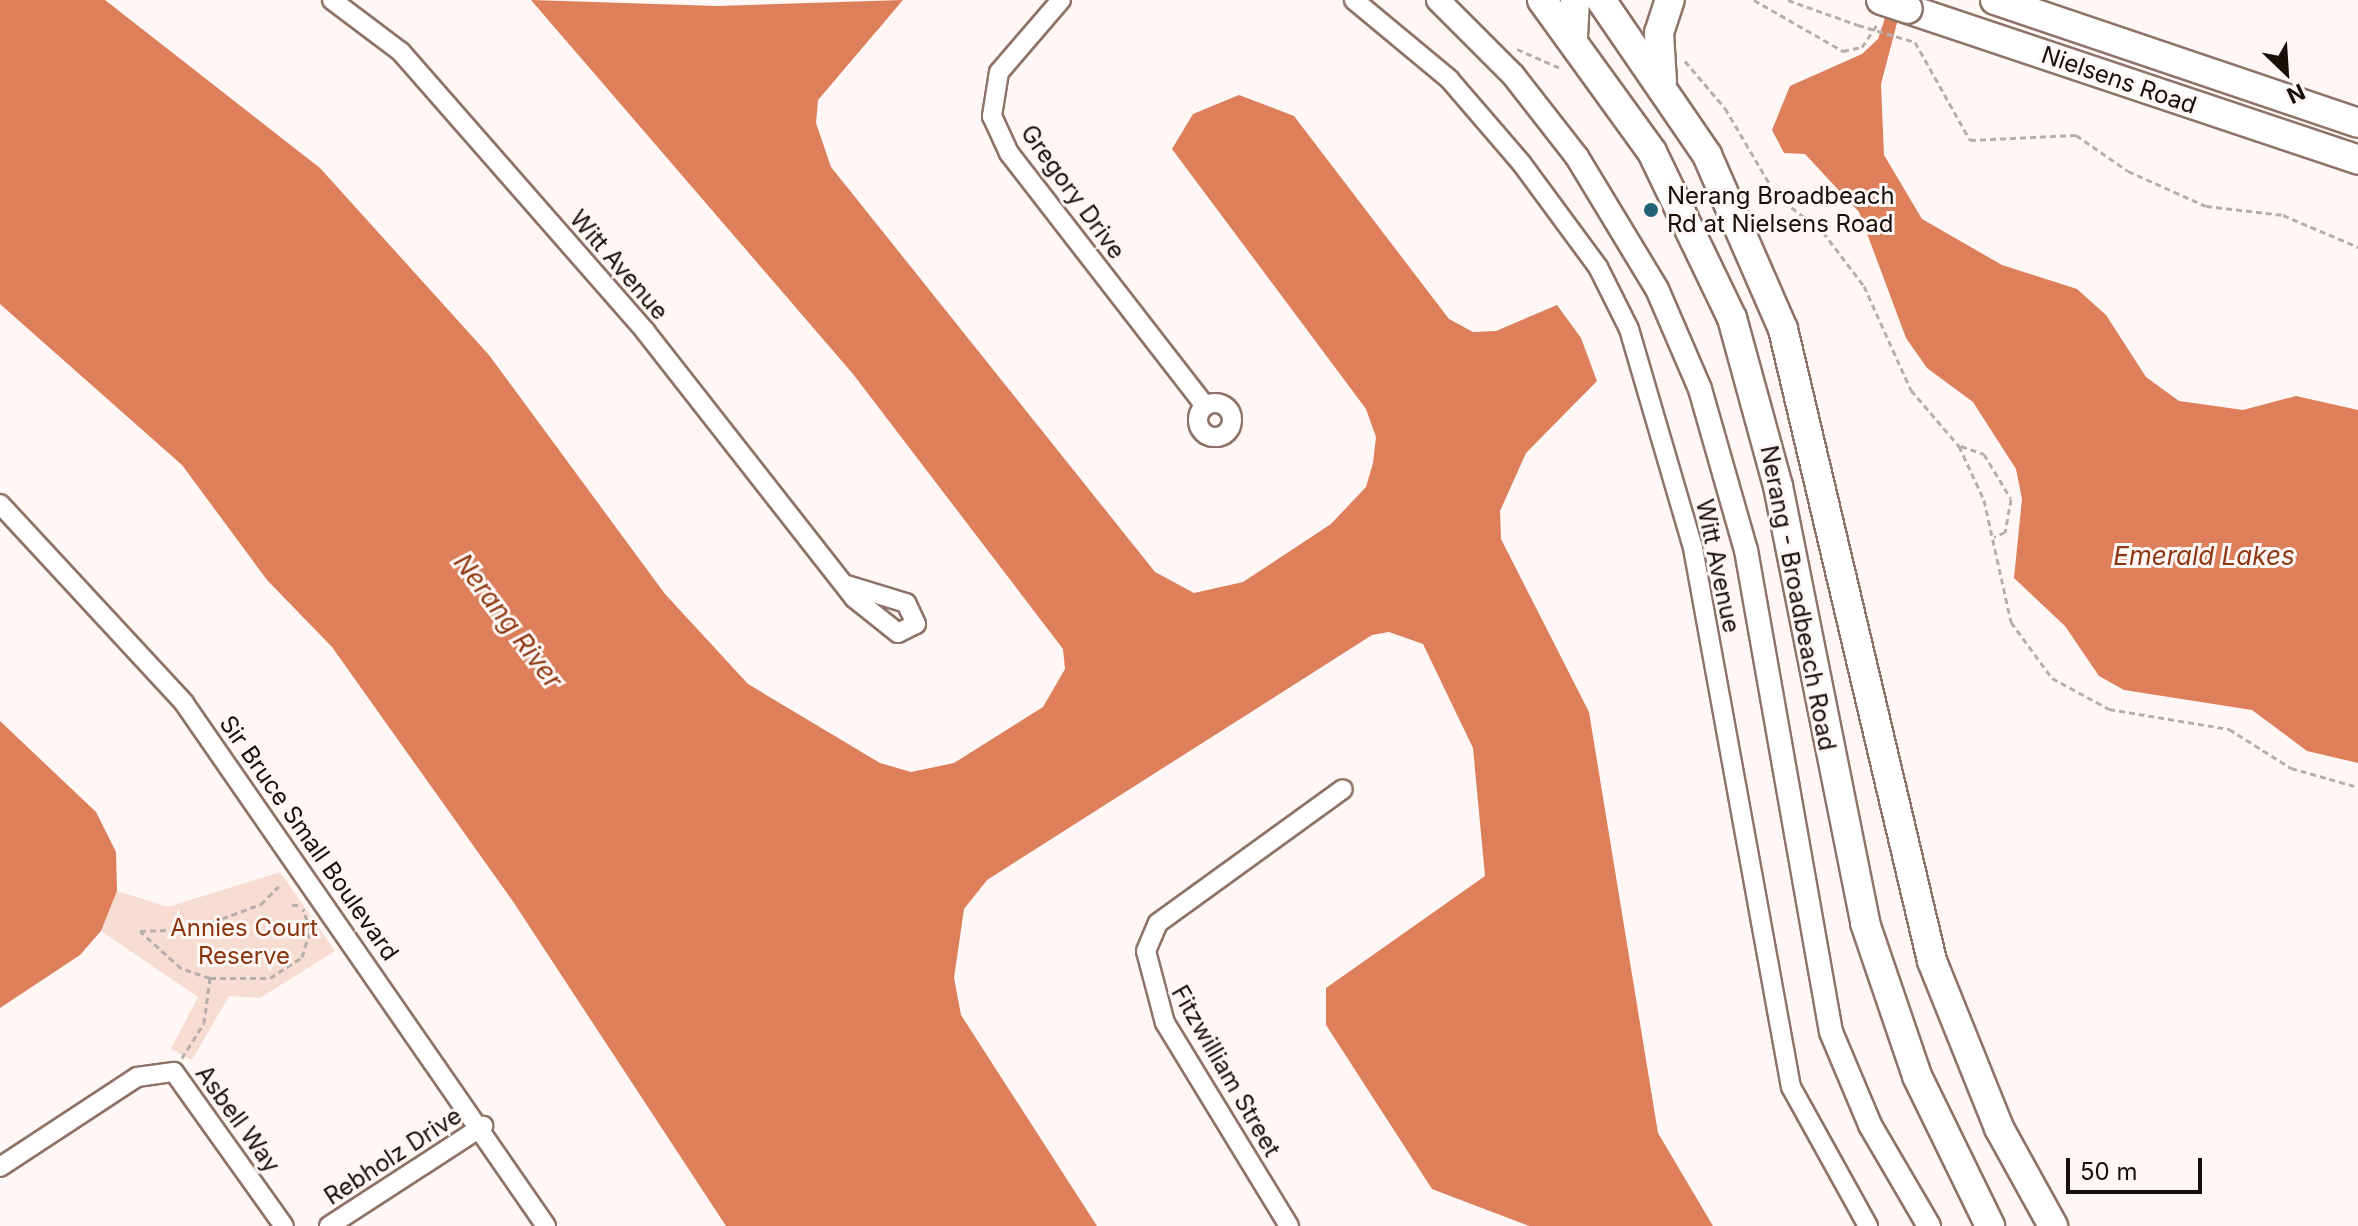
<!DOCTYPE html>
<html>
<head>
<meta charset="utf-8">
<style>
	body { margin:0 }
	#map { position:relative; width:2358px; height:1226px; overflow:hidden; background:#fef7f5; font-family:Inter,sans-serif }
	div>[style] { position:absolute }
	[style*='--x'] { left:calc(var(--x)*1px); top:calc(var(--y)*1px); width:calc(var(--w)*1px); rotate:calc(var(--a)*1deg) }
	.green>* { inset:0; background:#f7dcd2 }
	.water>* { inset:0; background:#dc7f5a }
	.path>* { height:3px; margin-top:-1.5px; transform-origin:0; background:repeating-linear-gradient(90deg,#b6aeab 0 6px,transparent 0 10px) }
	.roads { filter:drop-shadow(2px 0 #8e7368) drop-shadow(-2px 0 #8e7368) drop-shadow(0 2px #8e7368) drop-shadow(0 -2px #8e7368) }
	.minor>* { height:18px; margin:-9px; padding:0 9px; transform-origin:9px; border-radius:9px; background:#fff }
	.minor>.ring { margin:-9px; padding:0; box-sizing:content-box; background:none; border:18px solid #fff; border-radius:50% }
	.tertiary>* { height:22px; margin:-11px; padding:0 11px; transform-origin:11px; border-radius:11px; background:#fff }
	.primary>* { height:28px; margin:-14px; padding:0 14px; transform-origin:14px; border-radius:14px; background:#fff }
	.path-bridge>* { height:3px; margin-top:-1.5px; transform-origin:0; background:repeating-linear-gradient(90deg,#b6aeab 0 6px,transparent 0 10px) }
	.bridges { filter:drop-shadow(2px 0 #8e7368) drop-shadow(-2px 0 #8e7368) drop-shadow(0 2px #8e7368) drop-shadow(0 -2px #8e7368) }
	.primary-bridge>* { height:28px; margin:-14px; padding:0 14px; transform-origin:14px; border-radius:14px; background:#fff }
	.dots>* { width:22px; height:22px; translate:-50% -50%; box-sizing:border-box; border:4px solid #fef7f5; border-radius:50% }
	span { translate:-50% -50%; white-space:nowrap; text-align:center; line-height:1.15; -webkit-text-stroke:6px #fef7f5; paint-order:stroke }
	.street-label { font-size:24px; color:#180e0a }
	.poi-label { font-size:24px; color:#180e0a }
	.left { translate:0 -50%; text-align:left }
	.park-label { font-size:24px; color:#89340c }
	.water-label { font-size:26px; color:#8d3812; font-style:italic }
	.north { position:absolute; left:2246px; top:32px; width:80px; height:80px; -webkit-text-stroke:6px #fef7f5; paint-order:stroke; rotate:155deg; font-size:22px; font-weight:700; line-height:32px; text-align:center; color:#180e0a }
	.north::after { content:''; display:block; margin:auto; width:28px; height:36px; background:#180e0a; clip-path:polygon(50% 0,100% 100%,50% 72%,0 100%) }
	.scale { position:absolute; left:2066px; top:1158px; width:136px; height:36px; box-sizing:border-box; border:4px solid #180e0a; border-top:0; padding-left:10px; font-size:24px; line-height:28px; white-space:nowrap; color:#180e0a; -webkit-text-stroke:6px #fef7f5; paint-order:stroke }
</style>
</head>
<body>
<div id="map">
	<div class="green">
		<i style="clip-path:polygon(280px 872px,335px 951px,260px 998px,229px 996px,192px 1060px,171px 1049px,198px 997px,101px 931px,117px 891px,168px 907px)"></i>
	</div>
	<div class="water">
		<i style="clip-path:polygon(0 0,105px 0,320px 168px,489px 355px,665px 594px,748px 684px,880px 763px,911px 772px,954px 763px,1043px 707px,1065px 669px,1063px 649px,853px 374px,531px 0,717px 6px,903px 0,818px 100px,816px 123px,831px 167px,1155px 572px,1194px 593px,1243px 582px,1331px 524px,1366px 487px,1373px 463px,1376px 437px,1366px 409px,1172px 149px,1193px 114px,1239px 95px,1294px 116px,1449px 319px,1473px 332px,1496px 331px,1557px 305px,1581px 338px,1597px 381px,1526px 453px,1500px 511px,1501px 539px,1589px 712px,1658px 1133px,1713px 1226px,1529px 1226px,1432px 1189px,1326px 1025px,1326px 988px,1485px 876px,1473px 748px,1423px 644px,1389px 632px,1372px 635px,987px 880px,964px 909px,954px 978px,961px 1015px,1097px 1226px,726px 1226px,514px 903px,332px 647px,267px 580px,182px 465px,0 304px)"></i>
		<i style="clip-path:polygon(1891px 0,1903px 0,1881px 84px,1884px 155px,1922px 219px,2002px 265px,2077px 289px,2106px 315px,2146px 377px,2179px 401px,2243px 410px,2296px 396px,2358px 410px,2358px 763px,2307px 751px,2252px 710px,2124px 690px,2099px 676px,2065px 626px,2014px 578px,2022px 499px,2016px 469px,1973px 402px,1927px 368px,1906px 338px,1859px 212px,1805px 154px,1784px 153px,1772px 130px,1790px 86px,1862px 54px,1878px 39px)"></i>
		<i style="clip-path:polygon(0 721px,96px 812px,116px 852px,117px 891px,101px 931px,80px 955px,0 1008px)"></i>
	</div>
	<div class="path">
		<i style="--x:1754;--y:0;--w:103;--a:29.8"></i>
		<i style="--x:1843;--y:51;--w:19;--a:-12"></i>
		<i style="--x:1862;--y:47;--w:29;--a:-56"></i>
		<i style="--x:1788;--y:0;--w:74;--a:19.7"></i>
		<i style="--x:1915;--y:42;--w:112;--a:60.7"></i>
		<i style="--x:1970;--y:140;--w:106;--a:-2.7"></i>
		<i style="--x:2076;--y:135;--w:63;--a:34.7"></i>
		<i style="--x:2128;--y:171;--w:85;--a:24.2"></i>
		<i style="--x:2206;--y:206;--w:78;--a:6.7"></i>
		<i style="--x:2283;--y:215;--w:82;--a:23.1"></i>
		<i style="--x:1517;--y:49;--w:47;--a:23.8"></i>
		<i style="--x:1685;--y:61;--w:62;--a:49.6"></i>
		<i style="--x:1725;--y:108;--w:101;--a:59.6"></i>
		<i style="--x:1776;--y:195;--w:60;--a:38.2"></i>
		<i style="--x:1823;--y:232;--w:68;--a:52.8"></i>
		<i style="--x:1864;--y:286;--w:114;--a:65.7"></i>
		<i style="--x:1911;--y:390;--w:74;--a:49.4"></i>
		<i style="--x:1959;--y:446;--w:60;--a:65.2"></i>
		<i style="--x:1984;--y:500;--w:125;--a:77.5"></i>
		<i style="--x:2011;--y:622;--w:69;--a:53.8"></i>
		<i style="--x:2052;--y:678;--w:65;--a:28.5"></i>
		<i style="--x:2109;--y:709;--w:122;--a:9.5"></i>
		<i style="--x:2229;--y:729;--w:73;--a:32.2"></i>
		<i style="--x:2291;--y:768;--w:70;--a:15.8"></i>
		<i style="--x:1961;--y:446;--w:24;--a:19"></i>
		<i style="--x:1984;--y:454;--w:52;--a:59"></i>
		<i style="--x:2011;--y:499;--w:34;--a:100"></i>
		<i style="--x:2005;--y:532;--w:12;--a:156"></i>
		<i style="--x:292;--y:905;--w:9;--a:0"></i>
		<i style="--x:210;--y:978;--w:31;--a:-161"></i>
		<i style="--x:181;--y:968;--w:55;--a:-137.9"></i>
		<i style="--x:140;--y:931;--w:54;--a:-2.1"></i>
		<i style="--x:194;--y:929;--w:72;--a:-20.5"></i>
		<i style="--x:261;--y:904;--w:25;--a:-45"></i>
		<i style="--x:182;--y:1058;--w:41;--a:-57.8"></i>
		<i style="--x:204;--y:1023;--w:45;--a:-82.4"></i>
		<i style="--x:210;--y:978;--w:60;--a:0"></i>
		<i style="--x:270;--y:978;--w:38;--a:-33"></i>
		<i style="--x:302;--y:957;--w:28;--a:-73"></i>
		<i style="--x:310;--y:930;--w:22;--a:-108"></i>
	</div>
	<div class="roads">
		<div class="minor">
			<i style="--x:332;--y:0;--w:86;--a:37"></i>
			<i style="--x:401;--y:52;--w:371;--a:48.8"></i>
			<i style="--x:645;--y:331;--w:339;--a:51.9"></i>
			<i style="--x:854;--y:598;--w:56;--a:38.5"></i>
			<i style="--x:898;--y:633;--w:20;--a:-27"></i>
			<i style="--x:916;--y:624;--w:23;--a:-115"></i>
			<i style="--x:906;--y:603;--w:65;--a:-163"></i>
			<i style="--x:1061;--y:0;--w:95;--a:130.7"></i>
			<i style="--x:999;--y:72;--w:45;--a:99"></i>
			<i style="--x:992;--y:116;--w:41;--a:65.3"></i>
			<i style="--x:1009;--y:153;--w:318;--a:52.2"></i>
			<i style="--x:1354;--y:0;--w:124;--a:39.7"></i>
			<i style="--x:1449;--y:79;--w:112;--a:49.3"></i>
			<i style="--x:1522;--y:164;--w:128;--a:53.6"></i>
			<i style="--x:1598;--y:267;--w:69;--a:63.4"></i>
			<i style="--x:1629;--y:329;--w:228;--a:73.7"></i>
			<i style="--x:1693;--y:548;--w:548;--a:79.7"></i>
			<i style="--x:1791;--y:1087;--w:159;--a:61"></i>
			<i class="ring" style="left:1198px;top:403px;width:16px;height:16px"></i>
			<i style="--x:0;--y:504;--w:271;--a:47.2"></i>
			<i style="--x:184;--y:703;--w:636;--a:55.31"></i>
			<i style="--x:0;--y:1167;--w:164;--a:-33.3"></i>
			<i style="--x:137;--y:1077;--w:37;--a:-8"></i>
			<i style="--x:174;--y:1072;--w:189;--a:54.5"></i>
			<i style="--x:329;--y:1226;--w:184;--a:-33"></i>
			<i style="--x:1289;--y:1226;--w:238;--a:-121.4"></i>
			<i style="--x:1165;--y:1023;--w:74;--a:-104.8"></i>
			<i style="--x:1146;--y:951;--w:30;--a:-67"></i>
			<i style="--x:1158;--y:923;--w:228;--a:-35.9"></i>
		</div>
		<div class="tertiary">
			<i style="--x:1438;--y:0;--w:106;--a:45"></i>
			<i style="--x:1513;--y:75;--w:104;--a:52"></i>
			<i style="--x:1577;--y:157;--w:154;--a:58.8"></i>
			<i style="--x:1657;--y:289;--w:109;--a:66.7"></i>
			<i style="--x:1700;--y:389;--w:167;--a:74.1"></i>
			<i style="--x:1746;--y:550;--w:489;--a:80"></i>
			<i style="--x:1831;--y:1032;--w:101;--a:67.2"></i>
			<i style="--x:1870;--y:1125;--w:117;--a:59.7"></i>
		</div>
		<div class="primary">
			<i style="--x:1542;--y:0;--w:188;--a:54.1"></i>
			<i style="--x:1652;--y:152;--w:184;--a:64.3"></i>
			<i style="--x:1732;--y:318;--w:174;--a:74.7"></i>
			<i style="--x:1778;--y:486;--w:446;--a:78.7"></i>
			<i style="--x:1865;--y:923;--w:162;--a:71.2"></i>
			<i style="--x:1917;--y:1076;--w:167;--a:64"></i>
			<i style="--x:1601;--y:0;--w:188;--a:55.6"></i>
			<i style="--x:1707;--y:155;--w:190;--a:66.4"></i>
			<i style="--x:1783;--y:329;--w:649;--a:76.73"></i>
			<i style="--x:1932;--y:961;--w:180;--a:68.1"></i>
			<i style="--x:1999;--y:1128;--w:112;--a:61.1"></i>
			<i style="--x:1995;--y:0;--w:383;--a:18.7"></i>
			<i style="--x:1908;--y:9;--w:475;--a:18.5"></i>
			<i style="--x:1573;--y:37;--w:37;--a:-87"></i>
			<i style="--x:1662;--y:81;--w:48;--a:-93.6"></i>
			<i style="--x:1659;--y:33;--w:35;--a:-72"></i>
		</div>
	</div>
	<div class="path-bridge">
		<i style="--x:1858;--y:25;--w:59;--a:16.6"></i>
	</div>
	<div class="bridges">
		<div class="primary-bridge">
			<i style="--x:1881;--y:0;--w:28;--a:18"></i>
		</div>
	</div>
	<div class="dots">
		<i style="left:1651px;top:210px;background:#226377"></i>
	</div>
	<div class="street-label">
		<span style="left:2119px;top:80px;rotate:19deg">Nielsens Road</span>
		<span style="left:1073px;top:192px;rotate:54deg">Gregory Drive</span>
		<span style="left:619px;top:265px;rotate:49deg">Witt Avenue</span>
		<span style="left:1718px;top:566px;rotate:78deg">Witt Avenue</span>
		<span style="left:1798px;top:598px;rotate:79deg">Nerang - Broadbeach Road</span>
		<span style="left:309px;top:838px;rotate:55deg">Sir Bruce Small Boulevard</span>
		<span style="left:1226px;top:1071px;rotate:60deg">Fitzwilliam Street</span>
		<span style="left:238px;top:1119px;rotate:54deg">Asbell Way</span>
		<span style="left:393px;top:1156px;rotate:-33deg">Rebholz Drive</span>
	</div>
	<div class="poi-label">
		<span class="left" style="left:1667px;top:210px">Nerang Broadbeach<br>Rd at Nielsens Road</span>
	</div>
	<div class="park-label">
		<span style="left:244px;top:942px">Annies Court<br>Reserve</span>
	</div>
	<div class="water-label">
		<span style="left:2204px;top:556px">Emerald Lakes</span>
		<span style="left:508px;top:621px;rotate:53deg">Nerang River</span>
	</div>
	<div class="north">N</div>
	<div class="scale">50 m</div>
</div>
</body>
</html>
